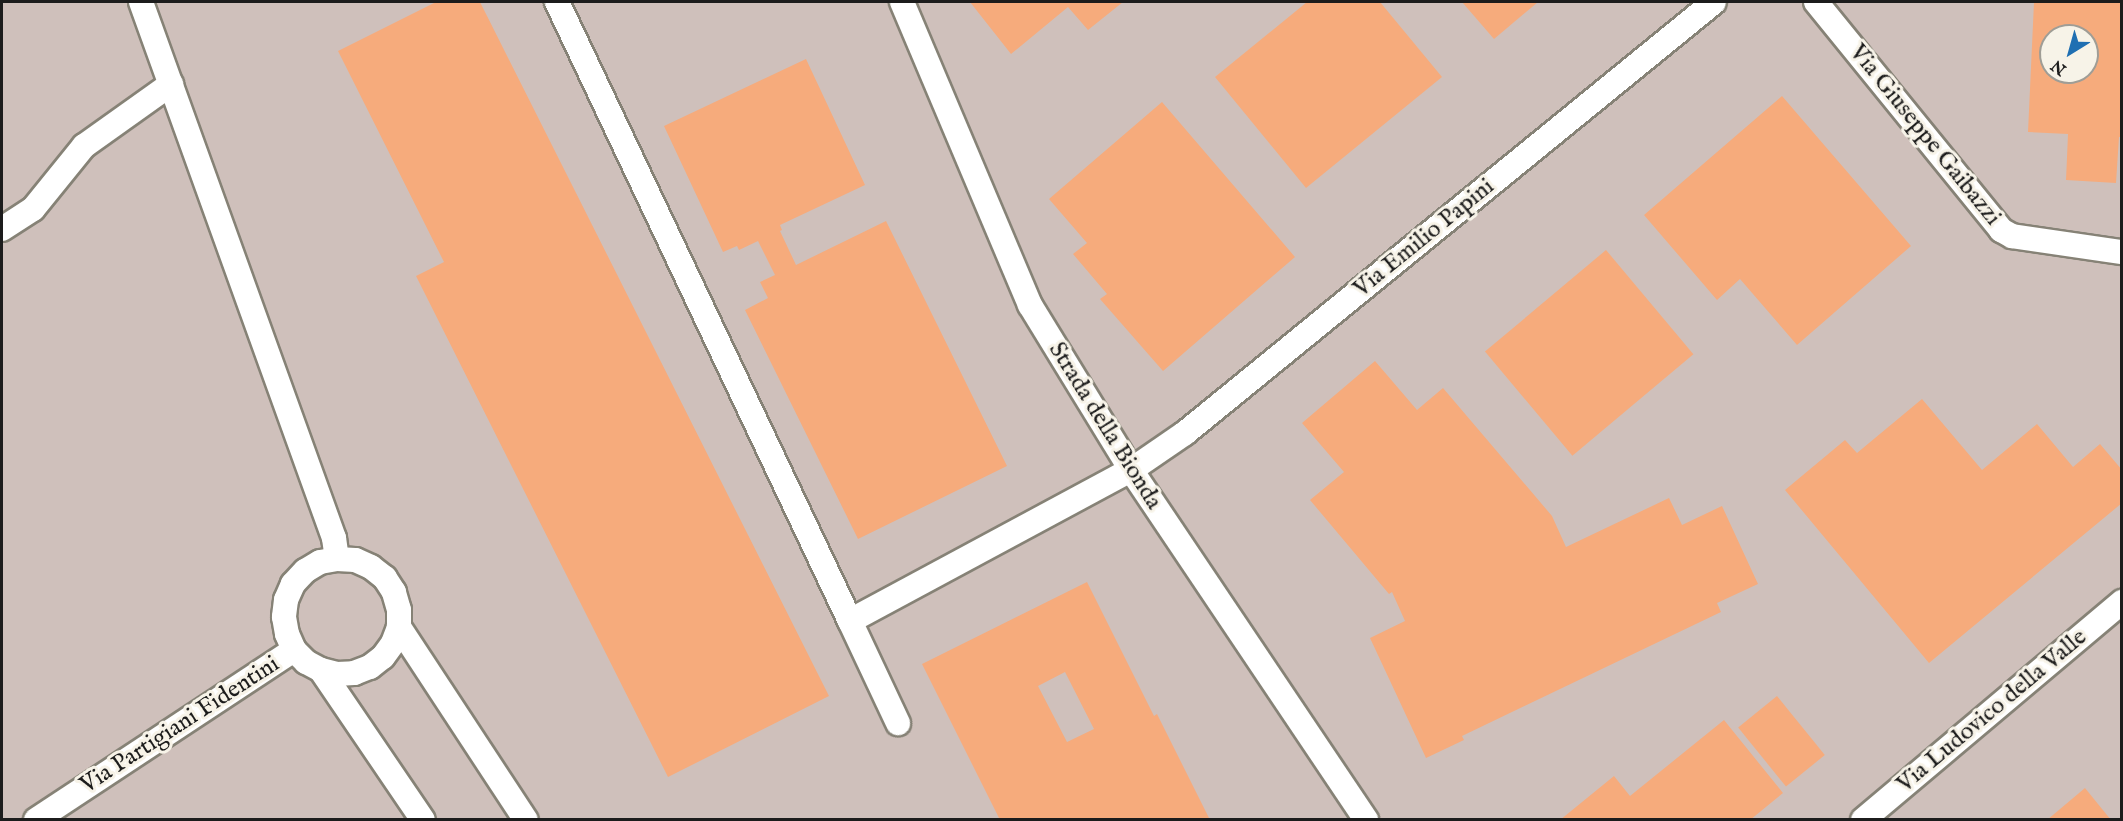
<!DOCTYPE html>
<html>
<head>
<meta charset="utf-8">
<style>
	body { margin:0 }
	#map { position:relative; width:2123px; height:821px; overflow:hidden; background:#f1e8d0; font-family:"IM FELL English",serif }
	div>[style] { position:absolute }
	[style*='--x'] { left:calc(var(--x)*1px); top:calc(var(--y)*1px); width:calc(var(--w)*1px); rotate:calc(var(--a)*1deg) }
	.industrial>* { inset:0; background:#cfc0bb }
	.building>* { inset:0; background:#f6ab7c; transform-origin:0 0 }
	.roads { filter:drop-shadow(2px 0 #868276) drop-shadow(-2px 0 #868276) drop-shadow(0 2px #868276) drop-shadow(0 -2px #868276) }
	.minor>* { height:24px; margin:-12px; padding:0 12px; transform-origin:12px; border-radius:12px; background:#fff }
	span { translate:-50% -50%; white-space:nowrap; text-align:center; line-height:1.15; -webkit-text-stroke:6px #f7f3e8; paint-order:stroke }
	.street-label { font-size:24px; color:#1c1c1c }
	.frame { position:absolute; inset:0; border:3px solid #1c1c1c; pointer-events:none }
	.north { position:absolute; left:2039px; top:24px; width:60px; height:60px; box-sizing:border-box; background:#f7f3e8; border:2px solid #9f9d96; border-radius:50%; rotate:217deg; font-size:16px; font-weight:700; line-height:24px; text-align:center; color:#1c1c1c }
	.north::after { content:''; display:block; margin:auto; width:21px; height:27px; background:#1f6fb2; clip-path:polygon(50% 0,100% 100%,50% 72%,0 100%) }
</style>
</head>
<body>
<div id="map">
	<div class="industrial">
		<i style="clip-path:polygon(evenodd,2px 2px,2121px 2px,2121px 819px,2px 819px,2px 2px,2051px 36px,2087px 36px,2087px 72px,2051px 72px,2051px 36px)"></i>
	</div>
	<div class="building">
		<i style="clip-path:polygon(436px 2px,480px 2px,829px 696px,668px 777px,416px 276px,444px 262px,338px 51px)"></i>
		<i style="clip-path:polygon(970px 2px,1123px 2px,1088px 30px,1068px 7px,1011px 54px)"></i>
		<i style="clip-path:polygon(1307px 2px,1380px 2px,1442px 77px,1306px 188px,1215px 77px)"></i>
		<i style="clip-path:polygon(1462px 2px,1538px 2px,1494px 39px)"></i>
		<i style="clip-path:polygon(evenodd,2034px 2px,2122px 2px,2122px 137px,2119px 137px,2116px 183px,2066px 180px,2068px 134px,2028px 132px,2034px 2px,2051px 36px,2087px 36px,2087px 72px,2051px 72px,2051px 36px)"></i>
		<i style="clip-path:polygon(806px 59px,865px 185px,780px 225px,782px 230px,780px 231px,796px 265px,886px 221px,1007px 466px,858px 539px,745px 310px,768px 298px,760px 282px,775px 275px,758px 241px,739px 250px,737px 246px,723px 252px,664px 126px)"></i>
		<i style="clip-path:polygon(1782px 96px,1911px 246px,1797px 345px,1740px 279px,1717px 300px,1644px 215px)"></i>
		<i style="clip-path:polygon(1162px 102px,1295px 257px,1163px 371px,1100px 299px,1107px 294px,1073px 254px,1087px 243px,1049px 199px)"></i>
		<i style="left:1606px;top:250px;width:136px;height:158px;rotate:50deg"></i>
		<i style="clip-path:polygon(1375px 361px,1417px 410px,1443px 388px,1552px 516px,1566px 547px,1669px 498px,1682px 525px,1722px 506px,1758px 584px,1717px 603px,1721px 612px,1462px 736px,1464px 740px,1426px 758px,1370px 638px,1405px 621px,1392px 592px,1389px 594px,1310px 500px,1344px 472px,1302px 423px)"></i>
		<i style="clip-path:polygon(1922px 399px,1982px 470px,2037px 424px,2073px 467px,2100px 444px,2122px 470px,2122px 503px,1929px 663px,1785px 490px,1845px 440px,1857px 453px)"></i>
		<i style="clip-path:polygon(evenodd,1087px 582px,1154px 716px,1157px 714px,1210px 820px,1000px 820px,922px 664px,1087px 582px,1065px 672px,1094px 729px,1067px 742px,1038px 686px,1065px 672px)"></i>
		<i style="left:1777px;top:696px;width:76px;height:50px;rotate:51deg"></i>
		<i style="clip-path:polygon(1724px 720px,1783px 793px,1750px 820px,1560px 820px,1614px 776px,1630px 796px)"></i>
		<i style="clip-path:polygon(2085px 788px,2111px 820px,2047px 820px)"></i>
	</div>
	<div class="roads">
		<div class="minor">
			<i style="--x:141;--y:2;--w:570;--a:70.2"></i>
			<i style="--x:334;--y:538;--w:21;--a:82"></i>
			<i style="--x:557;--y:2;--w:685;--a:64.67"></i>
			<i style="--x:850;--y:621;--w:319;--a:-28.3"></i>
			<i style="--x:1131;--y:470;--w:65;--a:-34.4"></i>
			<i style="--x:1185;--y:433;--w:682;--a:-39.17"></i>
			<i style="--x:902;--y:2;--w:329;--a:67.1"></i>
			<i style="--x:1030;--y:305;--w:193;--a:58.5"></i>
			<i style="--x:1131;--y:470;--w:422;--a:56.1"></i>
			<i style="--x:1816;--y:2;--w:294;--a:50.9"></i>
			<i style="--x:2001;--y:230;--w:13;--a:29"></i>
			<i style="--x:2012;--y:236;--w:111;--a:8.3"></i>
			<i style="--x:2;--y:229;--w:37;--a:-33"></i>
			<i style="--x:33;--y:209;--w:81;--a:-51"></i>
			<i style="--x:84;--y:146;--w:107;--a:-35.5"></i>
			<i style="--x:850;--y:621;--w:113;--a:64.8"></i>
			<i style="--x:399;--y:627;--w:231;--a:56.7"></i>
			<i style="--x:321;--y:670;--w:16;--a:14"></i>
			<i style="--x:337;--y:674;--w:17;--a:-3"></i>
			<i style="--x:354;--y:673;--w:17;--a:-21"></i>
			<i style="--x:370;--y:667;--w:16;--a:-38"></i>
			<i style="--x:383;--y:657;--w:17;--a:-54"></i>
			<i style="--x:393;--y:643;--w:17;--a:-69"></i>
			<i style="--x:399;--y:627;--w:17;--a:-90"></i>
			<i style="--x:399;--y:610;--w:19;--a:-106"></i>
			<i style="--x:394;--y:592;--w:17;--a:-123"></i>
			<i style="--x:385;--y:578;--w:18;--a:-142"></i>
			<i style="--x:371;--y:567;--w:17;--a:-156"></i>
			<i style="--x:355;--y:560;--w:18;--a:-177"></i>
			<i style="--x:337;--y:559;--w:17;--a:170"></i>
			<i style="--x:320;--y:562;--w:17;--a:149"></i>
			<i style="--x:305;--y:571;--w:18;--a:133"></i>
			<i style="--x:293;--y:584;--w:17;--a:114"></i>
			<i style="--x:286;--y:600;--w:17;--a:97"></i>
			<i style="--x:284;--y:617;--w:17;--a:80"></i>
			<i style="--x:287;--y:634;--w:17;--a:66"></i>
			<i style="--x:294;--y:650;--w:17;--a:45"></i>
			<i style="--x:306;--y:662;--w:17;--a:28"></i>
			<i style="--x:321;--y:670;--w:181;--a:55.8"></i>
			<i style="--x:36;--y:820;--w:309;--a:-33.4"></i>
			<i style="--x:1863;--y:820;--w:339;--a:-40.1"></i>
		</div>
	</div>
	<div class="street-label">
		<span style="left:1925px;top:135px;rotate:51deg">Via Giuseppe Gaibazzi</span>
		<span style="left:1424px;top:238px;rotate:-39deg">Via Emilio Papini</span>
		<span style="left:1105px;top:426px;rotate:58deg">Strada della Bionda</span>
		<span style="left:1992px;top:711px;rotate:-40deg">Via Ludovico della Valle</span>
		<span style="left:180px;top:725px;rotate:-33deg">Via Partigiani Fidentini</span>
	</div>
	<div class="frame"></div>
	<div class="north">N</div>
</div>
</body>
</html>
